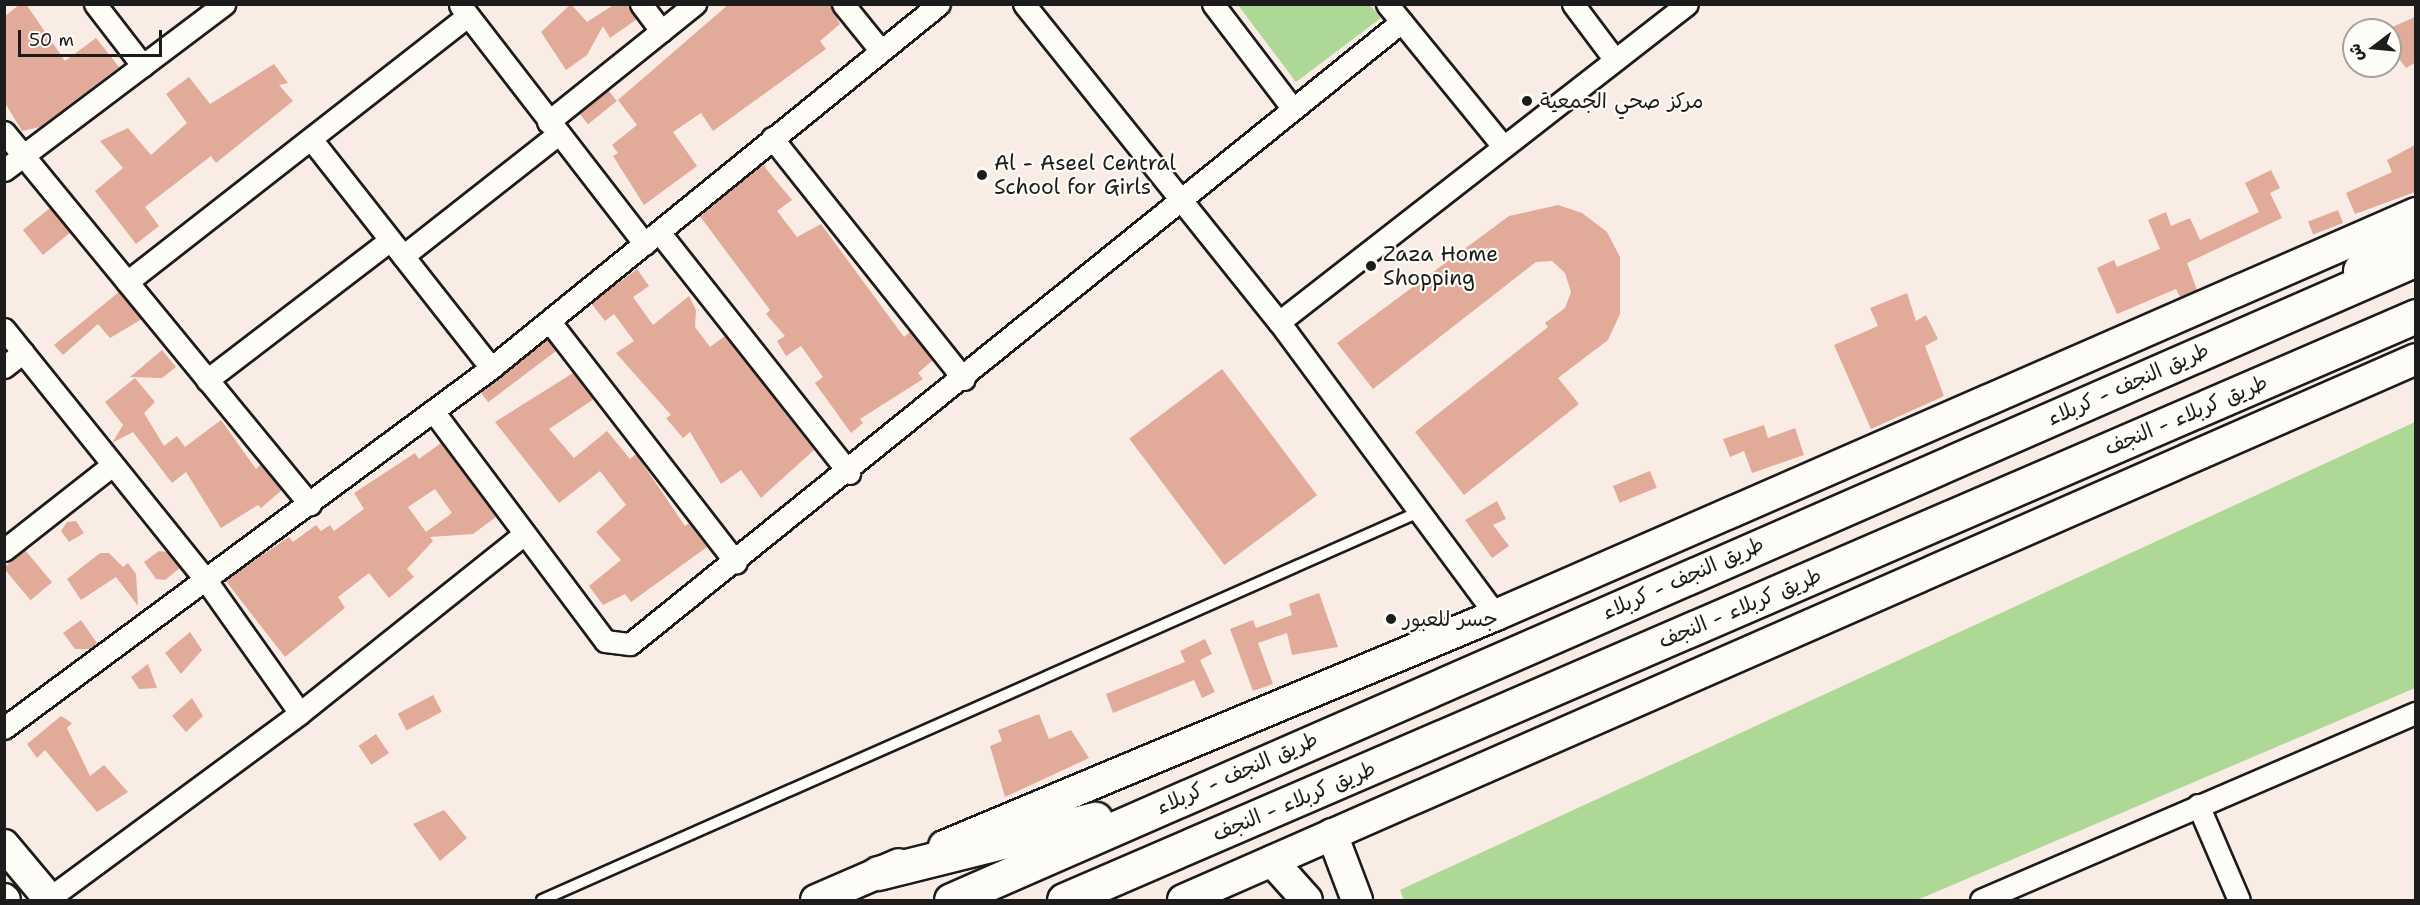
<!DOCTYPE html>
<html>
<head>
<meta charset="utf-8">
<style>
	body { margin:0 }
	#map { position:relative; width:2420px; height:905px; overflow:hidden; background:#f8ece4; font-family:"Shantell Sans","Playpen Sans Arabic",sans-serif }
	div>[style] { position:absolute }
	[style*='--x'] { left:calc(var(--x)*1px); top:calc(var(--y)*1px); width:calc(var(--w)*1px); rotate:calc(var(--a)*1deg) }
	.green>* { inset:0; background:#add896 }
	.building>* { inset:0; background:#e2ab99; transform-origin:0 0 }
	.roads { filter:drop-shadow(2px 0 #1c1c1c) drop-shadow(-2px 0 #1c1c1c) drop-shadow(0 2px #1c1c1c) drop-shadow(0 -2px #1c1c1c) }
	.lane>* { height:10px; margin:-5px; padding:0 5px; transform-origin:5px; border-radius:5px; background:#fdfcf7 }
	.street>* { height:21px; margin:-10.5px; padding:0 10.5px; transform-origin:10.5px; border-radius:10.5px; background:#fdfcf7 }
	.secondary>* { height:30px; margin:-15px; padding:0 15px; transform-origin:15px; border-radius:15px; background:#fdfcf7 }
	.highway>* { height:33px; margin:-16.5px; padding:0 16.5px; transform-origin:16.5px; border-radius:16.5px; background:#fdfcf7 }
	.dots>* { width:16px; height:16px; translate:-50% -50%; box-sizing:border-box; border:3px solid #fdfcf7; border-radius:50% }
	span { translate:-50% -50%; white-space:nowrap; text-align:center; line-height:1.15; -webkit-text-stroke:4.5px #fdfcf7; paint-order:stroke }
	.poi-label { font-size:21px; color:#1c1c1c }
	.left { translate:0 -50%; text-align:left }
	.street-label { font-size:21px; color:#1c1c1c }
	.frame { position:absolute; inset:0; border:6px solid #1c1c1c; pointer-events:none }
	.north { position:absolute; left:2342px; top:18px; width:60px; height:60px; box-sizing:border-box; background:#fdfcf7; border:2px solid #a3a29f; border-radius:50%; rotate:254deg; font-size:16px; font-weight:700; line-height:24px; text-align:center; color:#1c1c1c }
	.north::after { content:''; display:block; margin:auto; width:21px; height:27px; background:#1c1c1c; clip-path:polygon(50% 0,100% 100%,50% 72%,0 100%) }
	.scale { position:absolute; left:18px; top:30px; width:144px; height:27px; box-sizing:border-box; border:3px solid #1c1c1c; border-top:0; padding-left:8px; font-size:18px; line-height:21px; white-space:nowrap; color:#1c1c1c; -webkit-text-stroke:4px #fdfcf7; paint-order:stroke }
</style>
</head>
<body>
<div id="map">
	<div class="green">
		<i style="clip-path:polygon(1238px 5px,1370px 5px,1381px 18px,1296px 82px)"></i>
		<i style="clip-path:polygon(2415px 422px,2415px 688px,1917px 900px,1404px 900px,1400px 890px)"></i>
	</div>
	<div class="building">
		<i style="clip-path:polygon(20px 4px,26px 4px,65px 61px,96px 38px,119px 67px,40px 127px,22px 131px,4px 101px,4px 17px)"></i>
		<i style="clip-path:polygon(571px 4px,587px 22px,615px 4px,628px 4px,637px 19px,610px 38px,603px 26px,587px 55px,566px 70px,541px 32px)"></i>
		<i style="clip-path:polygon(729px 4px,830px 4px,840px 24px,820px 41px,826px 49px,713px 131px,701px 113px,673px 132px,697px 166px,644px 205px,613px 156px,618px 153px,612px 145px,637px 125px,618px 100px)"></i>
		<i style="clip-path:polygon(2415px 17px,2415px 63px,2406px 68px,2390px 47px,2390px 28px)"></i>
		<i style="clip-path:polygon(274px 64px,288px 83px,279px 85px,293px 101px,216px 163px,211px 156px,145px 207px,159px 226px,136px 244px,95px 191px,123px 168px,100px 141px,128px 128px,151px 155px,187px 123px,166px 94px,189px 77px,210px 104px)"></i>
		<i style="left:608px;top:90px;width:14px;height:37px;rotate:51deg"></i>
		<i style="clip-path:polygon(2415px 145px,2415px 192px,2355px 214px,2346px 193px,2392px 172px,2387px 160px)"></i>
		<i style="clip-path:polygon(762px 164px,792px 200px,777px 211px,797px 237px,821px 224px,904px 337px,910px 332px,933px 360px,918px 373px,923px 379px,860px 419px,863px 423px,851px 433px,815px 383px,823px 377px,801px 346px,786px 356px,777px 341px,785px 336px,766px 314px,770px 310px,699px 215px)"></i>
		<i style="clip-path:polygon(2271px 170px,2280px 188px,2270px 193px,2282px 218px,2187px 263px,2197px 290px,2180px 297px,2176px 289px,2117px 314px,2097px 268px,2114px 260px,2117px 267px,2160px 249px,2148px 220px,2166px 212px,2171px 226px,2190px 218px,2200px 240px,2259px 212px,2245px 183px)"></i>
		<i style="clip-path:polygon(1558px 205px,1582px 213px,1607px 232px,1620px 257px,1620px 314px,1608px 340px,1558px 378px,1579px 404px,1464px 495px,1415px 432px,1548px 327px,1545px 323px,1565px 308px,1571px 292px,1565px 273px,1552px 261px,1536px 262px,1373px 389px,1337px 343px,1509px 216px)"></i>
		<i style="left:50px;top:208px;width:32px;height:35px;rotate:51deg"></i>
		<i style="left:2338px;top:210px;width:14px;height:32px;rotate:69deg"></i>
		<i style="clip-path:polygon(637px 269px,649px 286px,633px 297px,653px 325px,689px 296px,696px 310px,695px 327px,710px 347px,725px 336px,814px 450px,761px 498px,741px 470px,721px 484px,690px 432px,683px 438px,666px 418px,671px 415px,616px 353px,634px 341px,614px 314px,605px 321px,591px 303px)"></i>
		<i style="clip-path:polygon(119px 292px,142px 319px,110px 338px,98px 324px,63px 355px,54px 345px)"></i>
		<i style="clip-path:polygon(1907px 293px,1916px 321px,1926px 315px,1938px 339px,1925px 346px,1944px 396px,1871px 429px,1834px 345px,1878px 326px,1870px 308px)"></i>
		<i style="left:547px;top:339px;width:15px;height:85px;rotate:53deg"></i>
		<i style="clip-path:polygon(162px 350px,176px 367px,162px 378px,130px 377px)"></i>
		<i style="left:1222px;top:369px;width:158px;height:116px;rotate:53deg"></i>
		<i style="clip-path:polygon(573px 373px,594px 399px,549px 429px,574px 458px,607px 431px,630px 459px,636px 454px,685px 526px,689px 523px,707px 547px,631px 602px,625px 594px,603px 605px,589px 586px,621px 560px,596px 532px,626px 505px,600px 471px,559px 503px,495px 422px)"></i>
		<i style="clip-path:polygon(135px 378px,155px 402px,144px 413px,164px 446px,177px 436px,185px 447px,221px 420px,256px 469px,261px 464px,282px 490px,261px 508px,258px 505px,221px 528px,186px 472px,172px 483px,133px 432px,112px 443px,123px 425px,105px 402px)"></i>
		<i style="clip-path:polygon(1764px 425px,1768px 438px,1795px 428px,1804px 455px,1752px 473px,1744px 451px,1730px 457px,1723px 439px)"></i>
		<i style="clip-path:polygon(evenodd,441px 443px,496px 517px,473px 534px,430px 537px,433px 541px,407px 569px,414px 577px,389px 598px,369px 573px,338px 597px,345px 608px,285px 657px,225px 580px,289px 537px,293px 542px,316px 525px,321px 531px,330px 525px,334px 531px,364px 509px,354px 493px,415px 453px,419px 459px,441px 443px,435px 489px,452px 513px,426px 532px,408px 507px,435px 489px)"></i>
		<i style="left:1650px;top:471px;width:18px;height:40px;rotate:68deg"></i>
		<i style="clip-path:polygon(1497px 501px,1506px 519px,1493px 525px,1509px 546px,1492px 558px,1465px 520px)"></i>
		<i style="clip-path:polygon(76px 521px,84px 533px,69px 542px,61px 531px,67px 522px)"></i>
		<i style="left:25px;top:550px;width:42px;height:28px;rotate:50deg"></i>
		<i style="clip-path:polygon(159px 551px,167px 552px,180px 568px,165px 580px,156px 579px,144px 562px)"></i>
		<i style="clip-path:polygon(100px 553px,109px 553px,123px 567px,128px 563px,136px 574px,138px 606px,116px 577px,81px 600px,67px 579px)"></i>
		<i style="clip-path:polygon(1319px 593px,1338px 647px,1292px 655px,1287px 633px,1258px 643px,1273px 684px,1253px 691px,1230px 629px,1253px 620px,1256px 628px,1292px 615px,1289px 604px)"></i>
		<i style="clip-path:polygon(81px 620px,97px 643px,90px 649px,75px 649px,63px 633px)"></i>
		<i style="clip-path:polygon(190px 632px,202px 650px,181px 674px,165px 653px)"></i>
		<i style="clip-path:polygon(1205px 639px,1212px 654px,1200px 660px,1215px 692px,1202px 698px,1194px 680px,1113px 713px,1106px 694px,1185px 662px,1180px 651px)"></i>
		<i style="clip-path:polygon(148px 664px,157px 688px,139px 689px,131px 677px)"></i>
		<i style="left:433px;top:695px;width:19px;height:40px;rotate:62deg"></i>
		<i style="clip-path:polygon(192px 698px,203px 716px,186px 732px,172px 716px)"></i>
		<i style="clip-path:polygon(1039px 714px,1049px 739px,1071px 730px,1089px 758px,1005px 797px,990px 746px,1002px 741px,998px 730px)"></i>
		<i style="clip-path:polygon(61px 716px,72px 723px,67px 728px,90px 776px,104px 765px,128px 792px,97px 812px,45px 750px,37px 758px,27px 744px)"></i>
		<i style="left:376px;top:734px;width:23px;height:21px;rotate:56deg"></i>
		<i style="clip-path:polygon(444px 810px,467px 838px,440px 861px,413px 824px)"></i>
	</div>
	<div class="roads">
		<div class="lane">
			<i style="--x:542;--y:900;--w:961;--a:-23.87"></i>
		</div>
		<div class="street">
			<i style="--x:95;--y:4;--w:78;--a:52.3"></i>
			<i style="--x:641;--y:4;--w:34;--a:53"></i>
			<i style="--x:843;--y:4;--w:60;--a:51"></i>
			<i style="--x:1024;--y:4;--w:408;--a:51.3"></i>
			<i style="--x:1279;--y:322;--w:365;--a:53.5"></i>
			<i style="--x:1213;--y:4;--w:132;--a:52.7"></i>
			<i style="--x:1387;--y:4;--w:183;--a:50.8"></i>
			<i style="--x:1573;--y:4;--w:70;--a:53.1"></i>
			<i style="--x:460;--y:5;--w:302;--a:52.3"></i>
			<i style="--x:548;--y:122;--w:189;--a:-38.8"></i>
			<i style="--x:4;--y:132;--w:482;--a:50.6"></i>
			<i style="--x:772;--y:138;--w:308;--a:51.5"></i>
			<i style="--x:311;--y:139;--w:291;--a:51.8"></i>
			<i style="--x:4;--y:170;--w:276;--a:-37"></i>
			<i style="--x:659;--y:232;--w:307;--a:51.7"></i>
			<i style="--x:403;--y:256;--w:197;--a:-38.2"></i>
			<i style="--x:127;--y:282;--w:432;--a:-38"></i>
			<i style="--x:550;--y:322;--w:304;--a:52.3"></i>
			<i style="--x:1279;--y:322;--w:517;--a:-37.93"></i>
			<i style="--x:4;--y:329;--w:321;--a:51.2"></i>
			<i style="--x:205;--y:579;--w:164;--a:54.7"></i>
			<i style="--x:4;--y:367;--w:24;--a:-38"></i>
			<i style="--x:207;--y:380;--w:230;--a:-37.4"></i>
			<i style="--x:433;--y:411;--w:287;--a:53.2"></i>
			<i style="--x:605;--y:641;--w:25;--a:7"></i>
			<i style="--x:630;--y:644;--w:991;--a:-38.89"></i>
			<i style="--x:4;--y:550;--w:136;--a:-38.1"></i>
			<i style="--x:4;--y:728;--w:606;--a:-36.47"></i>
			<i style="--x:491;--y:368;--w:577;--a:-39.09"></i>
			<i style="--x:2198;--y:805;--w:103;--a:66.7"></i>
			<i style="--x:48;--y:899;--w:313;--a:-36.4"></i>
			<i style="--x:300;--y:713;--w:287;--a:-38.6"></i>
			<i style="--x:1981;--y:900;--w:473;--a:-23.3"></i>
		</div>
		<div class="secondary">
			<i style="--x:1332;--y:834;--w:71;--a:69.3"></i>
			<i style="--x:4;--y:845;--w:72;--a:50.1"></i>
			<i style="--x:944;--y:846;--w:598;--a:-22.71"></i>
			<i style="--x:1496;--y:615;--w:1004;--a:-23.6"></i>
			<i style="--x:1272;--y:861;--w:52;--a:48.1"></i>
			<i style="--x:4;--y:899;--w:1;--a:45"></i>
			<i style="--x:816;--y:900;--w:90;--a:-23.4"></i>
			<i style="--x:1183;--y:900;--w:1346;--a:-23.69"></i>
		</div>
		<div class="highway">
			<i style="--x:2360;--y:270;--w:71;--a:-38.2"></i>
			<i style="--x:878;--y:873;--w:224;--a:-14"></i>
			<i style="--x:951;--y:900;--w:1599;--a:-23.63"></i>
			<i style="--x:1064;--y:900;--w:1473;--a:-23.36"></i>
		</div>
	</div>
	<div class="dots">
		<i style="left:1527px;top:101px;background:#1c1c1c"></i>
		<i style="left:982px;top:175px;background:#1c1c1c"></i>
		<i style="left:1371px;top:266px;background:#1c1c1c"></i>
		<i style="left:1391px;top:619px;background:#1c1c1c"></i>
	</div>
	<div class="poi-label">
		<span class="left" style="left:1540px;top:101px">مركز صحي الجمعية</span>
		<span class="left" style="left:994px;top:175px">Al - Aseel Central<br>School for Girls</span>
		<span class="left" style="left:1383px;top:266px">Zaza Home<br>Shopping</span>
		<span class="left" style="left:1403px;top:619px">جسر للعبور</span>
	</div>
	<div class="street-label">
		<span style="left:2128px;top:384px;rotate:-24deg">طريق النجف - کربلاء</span>
		<span style="left:2186px;top:415px;rotate:-23deg">طريق کربلاء - النجف</span>
		<span style="left:1683px;top:578px;rotate:-24deg">طريق النجف - کربلاء</span>
		<span style="left:1740px;top:608px;rotate:-23deg">طريق کربلاء - النجف</span>
		<span style="left:1237px;top:773px;rotate:-24deg">طريق النجف - کربلاء</span>
		<span style="left:1294px;top:801px;rotate:-23deg">طريق کربلاء - النجف</span>
	</div>
	<div class="frame"></div>
	<div class="north">ش</div>
	<div class="scale">50 m</div>
</div>
</body>
</html>
